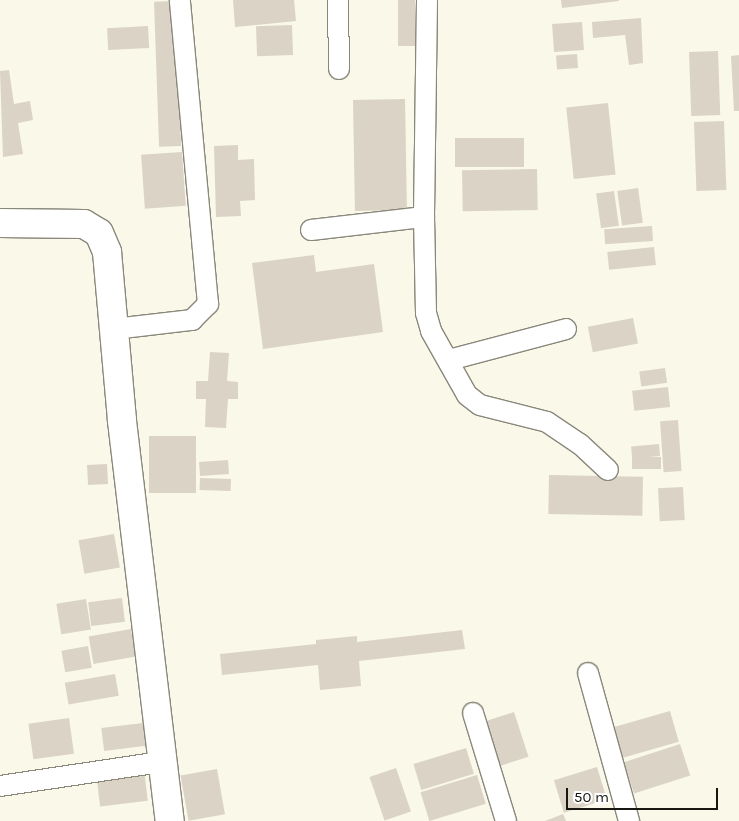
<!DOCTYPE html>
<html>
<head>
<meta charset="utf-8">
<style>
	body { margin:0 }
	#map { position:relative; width:739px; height:821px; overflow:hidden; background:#f9f8e9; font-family:Karla,sans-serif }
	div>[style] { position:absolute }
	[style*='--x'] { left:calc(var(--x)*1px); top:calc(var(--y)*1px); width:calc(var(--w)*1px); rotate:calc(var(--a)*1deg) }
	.building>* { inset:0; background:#dbd3c6; transform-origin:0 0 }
	.roads { filter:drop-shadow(1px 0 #89887b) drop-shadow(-1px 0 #89887b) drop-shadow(0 1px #89887b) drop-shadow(0 -1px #89887b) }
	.street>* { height:20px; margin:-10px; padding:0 10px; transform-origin:10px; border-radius:10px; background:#fff }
	.secondary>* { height:28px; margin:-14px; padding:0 14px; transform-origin:14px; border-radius:14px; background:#fff }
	span { translate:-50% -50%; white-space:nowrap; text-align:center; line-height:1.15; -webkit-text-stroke:4px #fff; paint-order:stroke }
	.scale { position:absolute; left:566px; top:788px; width:152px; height:22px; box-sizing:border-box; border:2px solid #171611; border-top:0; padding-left:6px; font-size:15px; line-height:18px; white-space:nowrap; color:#171611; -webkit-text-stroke:4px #fff; paint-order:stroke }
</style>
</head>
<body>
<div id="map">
	<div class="building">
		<i style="clip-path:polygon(233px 0,294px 0,296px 21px,235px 27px)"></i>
		<i style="left:398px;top:0;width:17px;height:46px"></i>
		<i style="clip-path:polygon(561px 0,619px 0,619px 1px,562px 8px)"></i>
		<i style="left:176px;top:1px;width:145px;height:22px;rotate:88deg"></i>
		<i style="clip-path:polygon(641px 18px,643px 63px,629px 65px,625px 35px,593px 38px,592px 22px)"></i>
		<i style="left:582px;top:22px;width:28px;height:30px;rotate:86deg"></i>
		<i style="left:292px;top:25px;width:30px;height:36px;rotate:88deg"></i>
		<i style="left:148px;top:26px;width:22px;height:41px;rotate:87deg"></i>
		<i style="left:718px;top:51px;width:64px;height:29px;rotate:88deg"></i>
		<i style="left:577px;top:54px;width:14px;height:21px;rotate:86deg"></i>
		<i style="clip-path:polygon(739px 55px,739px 111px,734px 111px,731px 56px)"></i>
		<i style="clip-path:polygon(9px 70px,14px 104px,30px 101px,33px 120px,18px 123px,23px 154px,3px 157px,0 71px)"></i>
		<i style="left:405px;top:99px;width:111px;height:52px;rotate:89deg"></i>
		<i style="left:608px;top:103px;width:72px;height:42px;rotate:84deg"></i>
		<i style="left:724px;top:121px;width:69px;height:30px;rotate:88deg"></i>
		<i style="left:524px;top:138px;width:29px;height:69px;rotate:90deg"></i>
		<i style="clip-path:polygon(238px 145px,238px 160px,254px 159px,255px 200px,240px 201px,241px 216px,216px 217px,214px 146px)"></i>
		<i style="left:182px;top:152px;width:54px;height:41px;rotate:86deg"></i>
		<i style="left:537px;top:169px;width:41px;height:75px;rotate:89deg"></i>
		<i style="left:638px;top:188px;width:35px;height:21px;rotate:82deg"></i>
		<i style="left:614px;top:191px;width:35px;height:18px;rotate:82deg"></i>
		<i style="left:652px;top:226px;width:15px;height:48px;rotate:86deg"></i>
		<i style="left:654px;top:247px;width:18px;height:47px;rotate:84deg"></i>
		<i style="clip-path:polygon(314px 255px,316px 272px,374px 264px,383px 332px,263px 349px,252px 263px)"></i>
		<i style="left:633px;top:318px;width:26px;height:46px;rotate:79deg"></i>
		<i style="clip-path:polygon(210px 352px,229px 353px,227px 381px,238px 382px,238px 399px,228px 399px,226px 428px,205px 427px,206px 399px,196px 399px,196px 381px,208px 381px)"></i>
		<i style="left:665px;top:368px;width:15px;height:26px;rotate:82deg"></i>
		<i style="left:668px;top:387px;width:20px;height:36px;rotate:84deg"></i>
		<i style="left:678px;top:420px;width:51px;height:18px;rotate:86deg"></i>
		<i style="left:149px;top:436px;width:47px;height:57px"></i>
		<i style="left:659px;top:444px;width:12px;height:28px;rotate:85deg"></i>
		<i style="left:661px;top:457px;width:12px;height:29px;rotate:90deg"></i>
		<i style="left:228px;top:460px;width:14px;height:29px;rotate:86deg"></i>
		<i style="left:107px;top:464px;width:20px;height:20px;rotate:87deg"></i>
		<i style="left:549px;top:475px;width:94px;height:39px;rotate:1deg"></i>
		<i style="left:200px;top:478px;width:31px;height:12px;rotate:2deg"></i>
		<i style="left:683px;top:487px;width:33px;height:25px;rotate:87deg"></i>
		<i style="left:114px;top:534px;width:34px;height:36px;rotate:80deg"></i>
		<i style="left:122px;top:598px;width:24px;height:34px;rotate:83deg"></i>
		<i style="left:86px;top:599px;width:31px;height:30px;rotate:81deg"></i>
		<i style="left:131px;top:629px;width:28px;height:43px;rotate:80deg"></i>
		<i style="clip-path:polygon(462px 630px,465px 649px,359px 661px,361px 686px,320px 690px,318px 665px,222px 675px,220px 654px,316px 644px,316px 640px,357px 636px,357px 642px)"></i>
		<i style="left:88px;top:646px;width:22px;height:27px;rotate:80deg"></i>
		<i style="left:115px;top:674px;width:22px;height:51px;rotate:80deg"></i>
		<i style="left:670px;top:711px;width:32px;height:59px;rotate:74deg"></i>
		<i style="left:514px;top:712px;width:47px;height:34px;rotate:72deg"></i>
		<i style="left:69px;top:718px;width:36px;height:41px;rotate:82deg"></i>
		<i style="left:143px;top:723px;width:23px;height:42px;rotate:83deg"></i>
		<i style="left:680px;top:744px;width:33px;height:59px;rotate:72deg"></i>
		<i style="left:466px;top:748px;width:27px;height:55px;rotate:73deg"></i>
		<i style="left:597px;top:767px;width:34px;height:45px;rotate:73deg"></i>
		<i style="left:396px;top:768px;width:46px;height:28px;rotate:71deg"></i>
		<i style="left:217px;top:769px;width:46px;height:37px;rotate:80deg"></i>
		<i style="left:144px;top:770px;width:31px;height:48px;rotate:83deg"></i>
		<i style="left:477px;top:775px;width:30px;height:59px;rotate:73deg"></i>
		<i style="clip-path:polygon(563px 814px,566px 821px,545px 821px)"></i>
	</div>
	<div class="roads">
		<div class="street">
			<i style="--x:338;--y:0;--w:69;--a:89.2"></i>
			<i style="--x:427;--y:0;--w:217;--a:90.8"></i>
			<i style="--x:424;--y:217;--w:96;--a:88.8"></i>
			<i style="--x:426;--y:313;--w:19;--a:74"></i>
			<i style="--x:431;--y:331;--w:73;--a:60.6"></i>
			<i style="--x:467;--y:395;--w:16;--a:38"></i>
			<i style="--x:480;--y:405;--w:69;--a:14.2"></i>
			<i style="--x:547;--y:422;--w:40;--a:34"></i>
			<i style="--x:580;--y:444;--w:38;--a:43"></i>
			<i style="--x:311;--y:230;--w:114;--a:-6.6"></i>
			<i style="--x:114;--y:329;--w:79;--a:-6.6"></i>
			<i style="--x:192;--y:320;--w:23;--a:-45"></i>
			<i style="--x:208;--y:304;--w:305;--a:-95.3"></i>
			<i style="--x:449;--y:360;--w:121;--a:-14.8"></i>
			<i style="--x:588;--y:673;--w:154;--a:74.5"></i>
			<i style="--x:473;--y:713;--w:113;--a:73"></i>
			<i style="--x:0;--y:786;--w:163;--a:-8.5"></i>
		</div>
		<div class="secondary">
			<i style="--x:0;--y:223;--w:84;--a:0.7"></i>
			<i style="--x:84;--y:224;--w:17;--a:31"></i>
			<i style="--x:99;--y:233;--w:21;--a:67"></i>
			<i style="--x:107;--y:252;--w:170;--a:84.9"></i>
			<i style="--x:122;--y:421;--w:403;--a:83.2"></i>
		</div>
	</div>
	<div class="scale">50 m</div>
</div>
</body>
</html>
